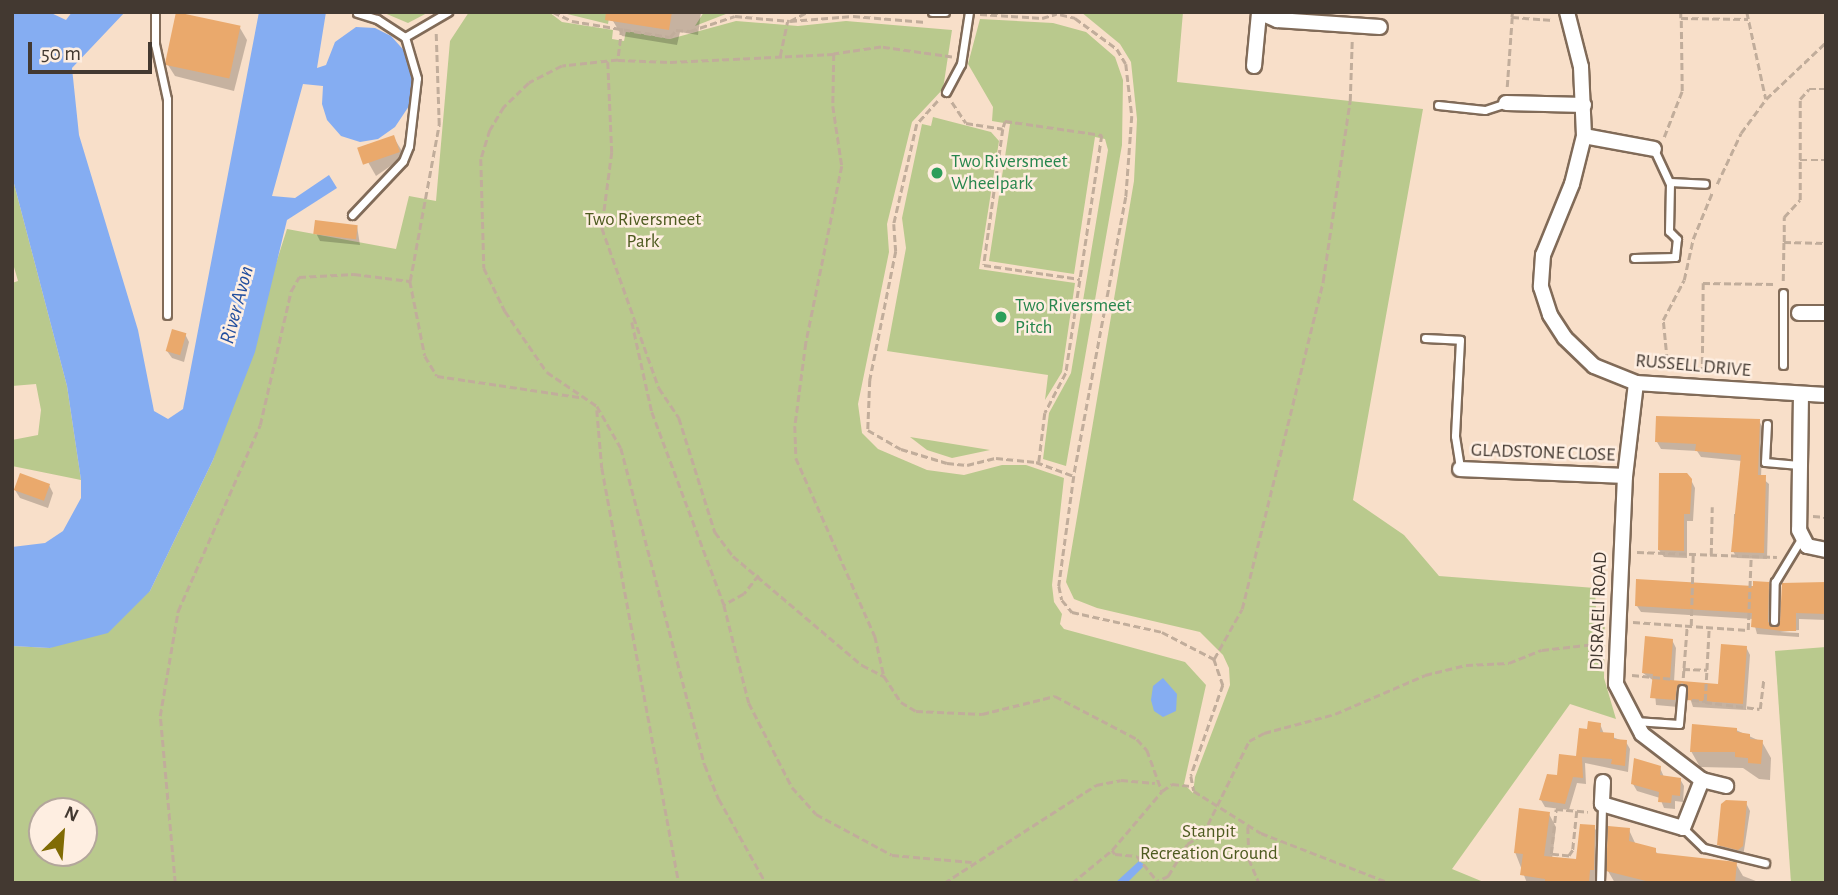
<!DOCTYPE html>
<html>
<head>
<meta charset="utf-8">
<style>
	body { margin:0 }
	#map { position:relative; width:1838px; height:895px; overflow:hidden; background:#f8dfc9; font-family:"Alegreya Sans",sans-serif }
	div>[style] { position:absolute }
	[style*='--x'] { left:calc(var(--x)*1px); top:calc(var(--y)*1px); width:calc(var(--w)*1px); rotate:calc(var(--a)*1deg) }
	.green>* { inset:0; background:#b9c98d }
	.water>* { inset:0; background:#85adf2 }
	.shadow>* { inset:0; background:#0003 }
	.building>* { inset:0; background:#eaa96c; transform-origin:0 0 }
	.path>* { height:2.5px; margin-top:-1.25px; transform-origin:0; background:repeating-linear-gradient(90deg,#c1ad9b 0 7px,transparent 0 10.5px) }
	.roads { filter:drop-shadow(2px 0 #816b58) drop-shadow(-2px 0 #816b58) drop-shadow(0 2px #816b58) drop-shadow(0 -2px #816b58) }
	.service>* { height:7px; margin:-3.5px; padding:0 3.5px; transform-origin:3.5px; border-radius:3.5px; background:#fff }
	.minor>* { height:14px; margin:-7px; padding:0 7px; transform-origin:7px; border-radius:7px; background:#fff }
	.dots>* { width:19px; height:19px; translate:-50% -50%; box-sizing:border-box; border:4px solid #feeee1; border-radius:50% }
	span { translate:-50% -50%; white-space:nowrap; text-align:center; line-height:1.15; -webkit-text-stroke:5px #feeee1; paint-order:stroke }
	.leisure-label { font-size:19px; color:#27864d }
	.left { translate:0 -50%; text-align:left }
	.park-label { font-size:19px; color:#4d5a1f }
	.street-label { font-size:19px; color:#433931 }
	.water-label { font-size:21px; color:#224e9e; font-style:italic }
	.frame { position:absolute; inset:0; border:14px solid #433931; pointer-events:none }
	.north { position:absolute; left:28px; top:797px; width:70px; height:70px; box-sizing:border-box; background:#feeee1; border:2px solid #b3a69b; border-radius:50%; rotate:25deg; font-size:19px; font-weight:700; line-height:28px; text-align:center; color:#433931 }
	.north::after { content:''; display:block; margin:auto; width:24px; height:32px; background:#806b04; clip-path:polygon(50% 0,100% 100%,50% 72%,0 100%) }
	.scale { position:absolute; left:28px; top:42px; width:124px; height:32px; box-sizing:border-box; border:4px solid #433931; border-top:0; padding-left:9px; font-size:21px; line-height:24px; white-space:nowrap; color:#433931; -webkit-text-stroke:5px #feeee1; paint-order:stroke }
</style>
</head>
<body>
<div id="map">
	<div class="green">
		<i style="clip-path:polygon(382px 12px,429px 12px,408px 23px)"></i>
		<i style="clip-path:polygon(evenodd,469px 12px,549px 12px,562px 22px,613px 30px,612px 39px,624px 41px,626px 31px,670px 39px,736px 21px,798px 26px,846px 21px,952px 30px,943px 89px,912px 122px,887px 224px,889px 252px,858px 404px,862px 433px,878px 449px,927px 470px,964px 475px,1002px 465px,1026px 465px,1064px 478px,1052px 585px,1054px 602px,1062px 614px,1060px 624px,1064px 629px,1185px 662px,1206px 685px,1184px 784px,1193px 793px,1195px 777px,1230px 685px,1229px 668px,1223px 655px,1200px 632px,1097px 608px,1074px 599px,1066px 582px,1134px 181px,1137px 119px,1131px 62px,1120px 44px,1081px 12px,1183px 12px,1177px 82px,1423px 109px,1353px 500px,1404px 535px,1439px 576px,1595px 588px,1596px 609px,1605px 611px,1604px 678px,1616px 719px,1570px 704px,1452px 869px,1486px 883px,12px 883px,12px 646px,50px 648px,150px 591px,213px 460px,287px 229px,396px 249px,409px 196px,436px 201px,450px 41px,469px 12px,42px 811px,84px 811px,84px 853px,42px 853px,42px 811px)"></i>
		<i style="clip-path:polygon(559px 12px,610px 12px,608px 24px)"></i>
		<i style="clip-path:polygon(704px 12px,731px 12px,695px 26px)"></i>
		<i style="clip-path:polygon(980px 19px,1053px 23px,1086px 32px,1115px 57px,1123px 80px,1122px 145px,1066px 466px,1043px 459px,1049px 413px,1071px 373px,1108px 150px,1105px 139px,1095px 137px,1074px 274px,989px 261px,1010px 124px,992px 121px,993px 107px,968px 64px)"></i>
		<i style="clip-path:polygon(933px 117px,991px 132px,999px 141px,979px 269px,1075px 283px,1062px 372px,1045px 400px,1048px 375px,887px 351px,906px 248px,902px 218px,922px 124px,931px 126px)"></i>
		<i style="clip-path:polygon(12px 176px,67px 386px,81px 480px,12px 466px,12px 440px,38px 435px,41px 410px,36px 384px,12px 386px,12px 283px,18px 281px,12px 260px)"></i>
		<i style="clip-path:polygon(910px 437px,990px 450px,952px 458px,927px 450px)"></i>
		<i style="clip-path:polygon(1826px 647px,1826px 883px,1791px 883px,1775px 651px)"></i>
	</div>
	<div class="water">
		<i style="clip-path:polygon(12px 12px,49px 12px,66px 20px,72px 12px,125px 12px,72px 68px,79px 135px,138px 330px,154px 411px,168px 419px,183px 409px,259px 12px,326px 12px,317px 68px,326px 65px,335px 42px,356px 27px,375px 28px,391px 36px,409px 56px,413px 76px,413px 100px,395px 127px,378px 139px,360px 142px,341px 136px,327px 120px,322px 104px,323px 86px,303px 84px,272px 196px,295px 198px,329px 175px,337px 188px,287px 220px,255px 352px,213px 460px,150px 591px,108px 633px,50px 648px,12px 646px,12px 547px,45px 543px,63px 531px,81px 498px,81px 480px,67px 386px,12px 176px)"></i>
		<i style="clip-path:polygon(1163px 678px,1177px 694px,1176px 711px,1163px 717px,1154px 711px,1151px 700px,1153px 686px)"></i>
		<i style="clip-path:polygon(1139px 861px,1145px 865px,1127px 883px,1115px 883px)"></i>
	</div>
	<div class="shadow">
		<i style="clip-path:polygon(614px 12px,701px 12px,698px 35px,680px 32px,677px 45px,622px 36px,613px 21px)"></i>
		<i style="clip-path:polygon(240px 28px,247px 40px,234px 91px,175px 76px,168px 65px)"></i>
		<i style="clip-path:polygon(394px 138px,405px 156px,376px 176px,364px 155px)"></i>
		<i style="clip-path:polygon(357px 226px,360px 245px,320px 241px,316px 233px)"></i>
		<i style="clip-path:polygon(185px 334px,189px 342px,184px 362px,172px 358px,167px 351px)"></i>
		<i style="clip-path:polygon(1759px 421px,1763px 428px,1761px 477px,1769px 484px,1767px 559px,1737px 558px,1733px 551px,1734px 514px,1739px 514px,1742px 461px,1701px 457px,1697px 451px,1661px 449px,1657px 442px)"></i>
		<i style="clip-path:polygon(1826px 461px,1826px 516px,1824px 513px)"></i>
		<i style="clip-path:polygon(1691px 480px,1695px 488px,1693px 521px,1687px 521px,1687px 558px,1664px 557px,1659px 550px)"></i>
		<i style="clip-path:polygon(49px 485px,53px 493px,48px 508px,20px 498px,15px 490px)"></i>
		<i style="clip-path:polygon(1768px 584px,1775px 629px,1826px 584px,1826px 620px,1799px 619px,1799px 630px,1780px 632px,1799px 633px,1799px 637px,1757px 634px,1753px 619px,1641px 612px,1637px 606px)"></i>
		<i style="clip-path:polygon(1672px 640px,1676px 648px,1674px 682px,1720px 686px,1746px 647px,1750px 655px,1746px 710px,1693px 707px,1687px 689px,1680px 694px,1678px 707px,1656px 705px,1654px 681px,1643px 673px)"></i>
		<i style="clip-path:polygon(1600px 724px,1604px 734px,1626px 742px,1630px 749px,1628px 772px,1585px 763px,1586px 784px,1577px 783px,1569px 810px,1545px 807px,1541px 800px,1578px 758px,1588px 731px)"></i>
		<i style="clip-path:polygon(1736px 730px,1762px 742px,1771px 758px,1770px 780px,1759px 779px,1743px 768px,1700px 767px,1691px 751px)"></i>
		<i style="clip-path:polygon(1660px 768px,1664px 777px,1680px 779px,1684px 786px,1683px 802px,1675px 801px,1675px 809px,1664px 808px,1660px 798px,1637px 791px,1633px 784px)"></i>
		<i style="clip-path:polygon(1746px 803px,1750px 811px,1743px 857px,1724px 852px,1719px 845px)"></i>
		<i style="clip-path:polygon(1549px 814px,1556px 827px,1552px 859px,1578px 861px,1594px 827px,1602px 840px,1597px 883px,1527px 883px,1515px 852px)"></i>
		<i style="clip-path:polygon(1629px 830px,1636px 845px,1655px 850px,1658px 855px,1736px 864px,1743px 876px,1761px 883px,1615px 883px,1608px 871px)"></i>
	</div>
	<div class="building">
		<i style="left:176px;top:12px;width:66px;height:54px;rotate:12deg"></i>
		<i style="clip-path:polygon(606px 12px,672px 12px,669px 30px,605px 20px)"></i>
		<i style="left:394px;top:135px;width:18px;height:39px;rotate:71deg"></i>
		<i style="left:315px;top:220px;width:43px;height:14px;rotate:7deg"></i>
		<i style="left:172px;top:329px;width:15px;height:23px;rotate:16deg"></i>
		<i style="clip-path:polygon(1656px 416px,1760px 419px,1758px 475px,1766px 475px,1764px 553px,1731px 552px,1741px 455px,1695px 451px,1696px 444px,1655px 442px)"></i>
		<i style="left:20px;top:473px;width:32px;height:18px;rotate:20deg"></i>
		<i style="clip-path:polygon(1659px 473px,1687px 473px,1692px 479px,1690px 514px,1684px 514px,1684px 551px,1658px 550px)"></i>
		<i style="clip-path:polygon(1636px 579px,1753px 586px,1753px 581px,1769px 582px,1768px 622px,1775px 627px,1780px 622px,1782px 583px,1826px 582px,1826px 614px,1796px 613px,1796px 631px,1783px 631px,1751px 627px,1752px 613px,1635px 606px)"></i>
		<i style="clip-path:polygon(1645px 636px,1673px 639px,1670px 680px,1718px 684px,1721px 644px,1747px 646px,1743px 704px,1687px 700px,1688px 687px,1682px 683px,1677px 686px,1675px 700px,1650px 698px,1653px 674px,1642px 673px)"></i>
		<i style="clip-path:polygon(1588px 721px,1601px 723px,1600px 732px,1614px 733px,1614px 739px,1627px 740px,1625px 766px,1611px 764px,1612px 759px,1582px 757px,1583px 778px,1573px 777px,1565px 804px,1539px 800px,1547px 774px,1557px 775px,1559px 754px,1576px 756px,1579px 728px,1587px 729px)"></i>
		<i style="clip-path:polygon(1692px 724px,1737px 728px,1737px 732px,1750px 734px,1750px 739px,1763px 740px,1761px 764px,1748px 763px,1748px 758px,1735px 757px,1735px 752px,1690px 752px)"></i>
		<i style="clip-path:polygon(1634px 758px,1661px 766px,1660px 775px,1681px 778px,1680px 796px,1672px 795px,1671px 803px,1658px 802px,1659px 792px,1631px 784px)"></i>
		<i style="clip-path:polygon(1726px 800px,1747px 801px,1743px 846px,1738px 850px,1717px 845px,1721px 804px)"></i>
		<i style="clip-path:polygon(1519px 808px,1550px 812px,1544px 856px,1576px 859px,1580px 824px,1595px 825px,1594px 870px,1590px 870px,1589px 883px,1545px 883px,1545px 879px,1520px 875px,1523px 854px,1514px 853px)"></i>
		<i style="clip-path:polygon(1608px 826px,1630px 828px,1629px 841px,1656px 848px,1656px 853px,1737px 862px,1735px 883px,1654px 883px,1606px 871px)"></i>
	</div>
	<div class="path">
		<i style="--x:553;--y:12;--w:21;--a:25"></i>
		<i style="--x:572;--y:21;--w:99;--a:9.3"></i>
		<i style="--x:670;--y:37;--w:9;--a:-49"></i>
		<i style="--x:676;--y:30;--w:14;--a:4"></i>
		<i style="--x:690;--y:31;--w:47;--a:-18.4"></i>
		<i style="--x:735;--y:16;--w:55;--a:5.2"></i>
		<i style="--x:790;--y:21;--w:19;--a:-28"></i>
		<i style="--x:1050;--y:12;--w:26;--a:13"></i>
		<i style="--x:1075;--y:18;--w:52;--a:36.4"></i>
		<i style="--x:1117;--y:49;--w:17;--a:59"></i>
		<i style="--x:1126;--y:64;--w:52;--a:83.4"></i>
		<i style="--x:1132;--y:116;--w:81;--a:94.2"></i>
		<i style="--x:1126;--y:197;--w:284;--a:100.6"></i>
		<i style="--x:1074;--y:476;--w:111;--a:97.8"></i>
		<i style="--x:1059;--y:586;--w:14;--a:78"></i>
		<i style="--x:1062;--y:600;--w:16;--a:50"></i>
		<i style="--x:1072;--y:612;--w:92;--a:12.5"></i>
		<i style="--x:1162;--y:632;--w:59;--a:27.4"></i>
		<i style="--x:1214;--y:659;--w:28;--a:71"></i>
		<i style="--x:1223;--y:685;--w:96;--a:109.4"></i>
		<i style="--x:1191;--y:776;--w:15;--a:79"></i>
		<i style="--x:1194;--y:791;--w:79;--a:32.1"></i>
		<i style="--x:1261;--y:833;--w:138;--a:21.2"></i>
		<i style="--x:1513;--y:12;--w:5;--a:101"></i>
		<i style="--x:1512;--y:17;--w:41;--a:4.2"></i>
		<i style="--x:1681;--y:12;--w:6;--a:90"></i>
		<i style="--x:1681;--y:18;--w:67;--a:0.9"></i>
		<i style="--x:1747;--y:12;--w:89;--a:77.7"></i>
		<i style="--x:1766;--y:99;--w:83;--a:-43.5"></i>
		<i style="--x:980;--y:14;--w:62;--a:3.7"></i>
		<i style="--x:1042;--y:18;--w:15;--a:-16"></i>
		<i style="--x:790;--y:21;--w:63;--a:-4.5"></i>
		<i style="--x:853;--y:16;--w:73;--a:4.7"></i>
		<i style="--x:622;--y:28;--w:32;--a:97"></i>
		<i style="--x:618;--y:60;--w:56;--a:173.9"></i>
		<i style="--x:562;--y:66;--w:37;--a:153"></i>
		<i style="--x:529;--y:83;--w:35;--a:136"></i>
		<i style="--x:504;--y:107;--w:27;--a:121"></i>
		<i style="--x:490;--y:130;--w:30;--a:107"></i>
		<i style="--x:481;--y:159;--w:109;--a:88.4"></i>
		<i style="--x:484;--y:268;--w:48;--a:64"></i>
		<i style="--x:505;--y:311;--w:74;--a:55.5"></i>
		<i style="--x:547;--y:372;--w:60;--a:34.2"></i>
		<i style="--x:597;--y:406;--w:48;--a:60.3"></i>
		<i style="--x:621;--y:448;--w:328;--a:75.2"></i>
		<i style="--x:705;--y:765;--w:37;--a:68"></i>
		<i style="--x:719;--y:799;--w:96;--a:60.8"></i>
		<i style="--x:780;--y:56;--w:35;--a:-78"></i>
		<i style="--x:952;--y:57;--w:72;--a:-172"></i>
		<i style="--x:881;--y:47;--w:48;--a:171.5"></i>
		<i style="--x:834;--y:54;--w:52;--a:91.1"></i>
		<i style="--x:833;--y:106;--w:61;--a:81.5"></i>
		<i style="--x:842;--y:166;--w:181;--a:101.5"></i>
		<i style="--x:806;--y:343;--w:84;--a:97.5"></i>
		<i style="--x:795;--y:426;--w:32;--a:88"></i>
		<i style="--x:796;--y:458;--w:195;--a:66.1"></i>
		<i style="--x:875;--y:636;--w:41;--a:77.3"></i>
		<i style="--x:884;--y:676;--w:31;--a:57"></i>
		<i style="--x:901;--y:702;--w:17;--a:31"></i>
		<i style="--x:916;--y:711;--w:66;--a:2.6"></i>
		<i style="--x:982;--y:714;--w:75;--a:-13.9"></i>
		<i style="--x:1055;--y:696;--w:93;--a:27.7"></i>
		<i style="--x:1137;--y:739;--w:15;--a:48"></i>
		<i style="--x:1147;--y:750;--w:44;--a:69.9"></i>
		<i style="--x:618;--y:60;--w:52;--a:2.2"></i>
		<i style="--x:670;--y:62;--w:164;--a:-2.8"></i>
		<i style="--x:608;--y:62;--w:90;--a:87.5"></i>
		<i style="--x:612;--y:152;--w:77;--a:97.5"></i>
		<i style="--x:602;--y:228;--w:170;--a:70.4"></i>
		<i style="--x:659;--y:388;--w:36;--a:56"></i>
		<i style="--x:679;--y:418;--w:120;--a:72.5"></i>
		<i style="--x:715;--y:532;--w:30;--a:53"></i>
		<i style="--x:733;--y:556;--w:169;--a:40.2"></i>
		<i style="--x:862;--y:665;--w:25;--a:27"></i>
		<i style="--x:1507;--y:87;--w:70;--a:-85.9"></i>
		<i style="--x:938;--y:101;--w:31;--a:132"></i>
		<i style="--x:917;--y:124;--w:103;--a:103"></i>
		<i style="--x:894;--y:224;--w:27;--a:86"></i>
		<i style="--x:896;--y:251;--w:132;--a:101.4"></i>
		<i style="--x:870;--y:380;--w:50;--a:92.3"></i>
		<i style="--x:868;--y:430;--w:38;--a:30"></i>
		<i style="--x:901;--y:449;--w:48;--a:16.9"></i>
		<i style="--x:947;--y:463;--w:20;--a:6"></i>
		<i style="--x:967;--y:465;--w:30;--a:-14"></i>
		<i style="--x:996;--y:458;--w:40;--a:5.7"></i>
		<i style="--x:1036;--y:462;--w:40;--a:20.2"></i>
		<i style="--x:952;--y:102;--w:25;--a:56"></i>
		<i style="--x:966;--y:123;--w:37;--a:9"></i>
		<i style="--x:1003;--y:129;--w:137;--a:98"></i>
		<i style="--x:984;--y:265;--w:97;--a:8.3"></i>
		<i style="--x:1003;--y:127;--w:6;--a:-72"></i>
		<i style="--x:1005;--y:121;--w:98;--a:8.2"></i>
		<i style="--x:1102;--y:135;--w:241;--a:98.6"></i>
		<i style="--x:1066;--y:373;--w:45;--a:117.7"></i>
		<i style="--x:1045;--y:413;--w:49;--a:97"></i>
		<i style="--x:1664;--y:137;--w:49;--a:-68.6"></i>
		<i style="--x:1682;--y:91;--w:73;--a:-90.8"></i>
		<i style="--x:1800;--y:160;--w:61;--a:-90"></i>
		<i style="--x:1800;--y:99;--w:13;--a:-48"></i>
		<i style="--x:1809;--y:89;--w:17;--a:0"></i>
		<i style="--x:1717;--y:184;--w:56;--a:-64.8"></i>
		<i style="--x:1741;--y:133;--w:42;--a:-53.7"></i>
		<i style="--x:1784;--y:242;--w:25;--a:-90"></i>
		<i style="--x:1784;--y:217;--w:23;--a:-47"></i>
		<i style="--x:1800;--y:200;--w:40;--a:-90"></i>
		<i style="--x:1800;--y:160;--w:26;--a:0"></i>
		<i style="--x:410;--y:281;--w:76;--a:78.7"></i>
		<i style="--x:425;--y:356;--w:23;--a:59"></i>
		<i style="--x:437;--y:376;--w:145;--a:8.4"></i>
		<i style="--x:1783;--y:281;--w:39;--a:-89"></i>
		<i style="--x:1784;--y:242;--w:42;--a:1.4"></i>
		<i style="--x:632;--y:322;--w:92;--a:77.5"></i>
		<i style="--x:652;--y:412;--w:206;--a:69.5"></i>
		<i style="--x:1668;--y:371;--w:51;--a:-95.6"></i>
		<i style="--x:1663;--y:320;--w:45;--a:-62.3"></i>
		<i style="--x:1684;--y:280;--w:42;--a:-77.6"></i>
		<i style="--x:1693;--y:239;--w:50;--a:-67.6"></i>
		<i style="--x:1702;--y:374;--w:91;--a:-89.4"></i>
		<i style="--x:1703;--y:283;--w:71;--a:0.8"></i>
		<i style="--x:597;--y:410;--w:58;--a:85.1"></i>
		<i style="--x:602;--y:468;--w:422;--a:79.5"></i>
		<i style="--x:1813;--y:516;--w:13;--a:4"></i>
		<i style="--x:1637;--y:552;--w:140;--a:2"></i>
		<i style="--x:1711;--y:555;--w:48;--a:-88.8"></i>
		<i style="--x:759;--y:575;--w:24;--a:128"></i>
		<i style="--x:744;--y:594;--w:23;--a:151"></i>
		<i style="--x:724;--y:605;--w:101;--a:75.7"></i>
		<i style="--x:749;--y:703;--w:94;--a:62.9"></i>
		<i style="--x:792;--y:787;--w:36;--a:48"></i>
		<i style="--x:816;--y:814;--w:86;--a:28.3"></i>
		<i style="--x:892;--y:855;--w:80;--a:5"></i>
		<i style="--x:1633;--y:622;--w:115;--a:4"></i>
		<i style="--x:1748;--y:630;--w:74;--a:-87.7"></i>
		<i style="--x:1691;--y:626;--w:72;--a:-88.4"></i>
		<i style="--x:1214;--y:659;--w:57;--a:-60.8"></i>
		<i style="--x:1242;--y:609;--w:338;--a:-76.1"></i>
		<i style="--x:1323;--y:281;--w:182;--a:-81.5"></i>
		<i style="--x:1350;--y:101;--w:60;--a:-88.1"></i>
		<i style="--x:1683;--y:669;--w:24;--a:2"></i>
		<i style="--x:1632;--y:675;--w:42;--a:5.4"></i>
		<i style="--x:1683;--y:678;--w:52;--a:-85.6"></i>
		<i style="--x:1692;--y:700;--w:13;--a:4"></i>
		<i style="--x:1705;--y:701;--w:74;--a:-86.9"></i>
		<i style="--x:1705;--y:702;--w:55;--a:7.3"></i>
		<i style="--x:1760;--y:709;--w:31;--a:-83"></i>
		<i style="--x:1577;--y:811;--w:39;--a:96"></i>
		<i style="--x:1573;--y:850;--w:7;--a:124"></i>
		<i style="--x:1569;--y:856;--w:18;--a:-174"></i>
		<i style="--x:1551;--y:854;--w:45;--a:-83.7"></i>
		<i style="--x:1556;--y:809;--w:32;--a:5"></i>
		<i style="--x:1248;--y:827;--w:32;--a:88"></i>
		<i style="--x:1249;--y:859;--w:26;--a:67"></i>
		<i style="--x:1112;--y:850;--w:5;--a:53"></i>
		<i style="--x:1115;--y:854;--w:22;--a:5"></i>
		<i style="--x:1137;--y:856;--w:32;--a:51"></i>
		<i style="--x:175;--y:883;--w:168;--a:-95.1"></i>
		<i style="--x:160;--y:716;--w:107;--a:-80.3"></i>
		<i style="--x:178;--y:611;--w:203;--a:-66.2"></i>
		<i style="--x:260;--y:425;--w:138;--a:-77"></i>
		<i style="--x:291;--y:291;--w:16;--a:-60"></i>
		<i style="--x:299;--y:277;--w:55;--a:-3.1"></i>
		<i style="--x:354;--y:274;--w:56;--a:7.1"></i>
		<i style="--x:410;--y:281;--w:159;--a:-79.5"></i>
		<i style="--x:439;--y:125;--w:92;--a:-91.9"></i>
		<i style="--x:944;--y:883;--w:181;--a:-32.8"></i>
		<i style="--x:1096;--y:785;--w:25;--a:-11"></i>
		<i style="--x:1121;--y:780;--w:34;--a:5"></i>
		<i style="--x:1072;--y:883;--w:52;--a:-39.5"></i>
		<i style="--x:1112;--y:850;--w:77;--a:-49.7"></i>
		<i style="--x:1162;--y:791;--w:12;--a:-35"></i>
		<i style="--x:1172;--y:784;--w:18;--a:6"></i>
		<i style="--x:1153;--y:883;--w:17;--a:-25"></i>
		<i style="--x:1168;--y:876;--w:37;--a:-59"></i>
		<i style="--x:1187;--y:844;--w:19;--a:-32"></i>
		<i style="--x:1203;--y:834;--w:104;--a:-63.7"></i>
		<i style="--x:1249;--y:741;--w:17;--a:-28"></i>
		<i style="--x:1264;--y:733;--w:73;--a:-15"></i>
		<i style="--x:1335;--y:714;--w:98;--a:-23.4"></i>
		<i style="--x:1425;--y:675;--w:42;--a:-13.7"></i>
		<i style="--x:1466;--y:665;--w:43;--a:-2.7"></i>
		<i style="--x:1509;--y:663;--w:35;--a:-22"></i>
		<i style="--x:1542;--y:650;--w:62;--a:-6.4"></i>
	</div>
	<div class="roads">
		<div class="service">
			<i style="--x:155;--y:12;--w:32;--a:90"></i>
			<i style="--x:155;--y:44;--w:56;--a:77.7"></i>
			<i style="--x:167;--y:99;--w:216;--a:90"></i>
			<i style="--x:932;--y:12;--w:13;--a:0"></i>
			<i style="--x:357;--y:13;--w:21;--a:17"></i>
			<i style="--x:377;--y:19;--w:33;--a:33"></i>
			<i style="--x:946;--y:92;--w:32;--a:-62"></i>
			<i style="--x:961;--y:64;--w:53;--a:-81.3"></i>
			<i style="--x:1438;--y:105;--w:47;--a:6.1"></i>
			<i style="--x:1485;--y:110;--w:22;--a:-18"></i>
			<i style="--x:1670;--y:182;--w:35;--a:3"></i>
			<i style="--x:352;--y:215;--w:74;--a:-46.6"></i>
			<i style="--x:403;--y:161;--w:16;--a:-68"></i>
			<i style="--x:409;--y:146;--w:68;--a:-83.3"></i>
			<i style="--x:417;--y:78;--w:43;--a:-106.3"></i>
			<i style="--x:405;--y:37;--w:50;--a:-30.2"></i>
			<i style="--x:1634;--y:258;--w:41;--a:-1.4"></i>
			<i style="--x:1675;--y:257;--w:18;--a:-84"></i>
			<i style="--x:1677;--y:239;--w:11;--a:-135"></i>
			<i style="--x:1669;--y:231;--w:47;--a:-88.8"></i>
			<i style="--x:1670;--y:184;--w:38;--a:-115"></i>
			<i style="--x:1425;--y:338;--w:35;--a:3"></i>
			<i style="--x:1460;--y:340;--w:96;--a:93"></i>
			<i style="--x:1455;--y:436;--w:33;--a:81"></i>
			<i style="--x:1783;--y:365;--w:72;--a:-90"></i>
			<i style="--x:1767;--y:424;--w:38;--a:93"></i>
			<i style="--x:1765;--y:462;--w:34;--a:5"></i>
			<i style="--x:1774;--y:621;--w:39;--a:-89"></i>
			<i style="--x:1775;--y:582;--w:50;--a:-58.8"></i>
			<i style="--x:1635;--y:721;--w:44;--a:3.9"></i>
			<i style="--x:1679;--y:724;--w:35;--a:-85"></i>
			<i style="--x:1683;--y:828;--w:29;--a:44"></i>
			<i style="--x:1704;--y:848;--w:63;--a:13.8"></i>
			<i style="--x:1600;--y:883;--w:79;--a:-88.5"></i>
		</div>
		<div class="minor">
			<i style="--x:1259;--y:12;--w:20;--a:24"></i>
			<i style="--x:1277;--y:20;--w:103;--a:3.9"></i>
			<i style="--x:1567;--y:12;--w:57;--a:75.7"></i>
			<i style="--x:1581;--y:67;--w:69;--a:87.5"></i>
			<i style="--x:1584;--y:136;--w:49;--a:104"></i>
			<i style="--x:1572;--y:184;--w:77;--a:112.2"></i>
			<i style="--x:1543;--y:255;--w:32;--a:94"></i>
			<i style="--x:1541;--y:287;--w:29;--a:72"></i>
			<i style="--x:1550;--y:315;--w:27;--a:57"></i>
			<i style="--x:1565;--y:338;--w:40;--a:44"></i>
			<i style="--x:1594;--y:366;--w:45;--a:22"></i>
			<i style="--x:1636;--y:383;--w:190;--a:3.6"></i>
			<i style="--x:1254;--y:66;--w:53;--a:-84.6"></i>
			<i style="--x:1506;--y:103;--w:78;--a:1.5"></i>
			<i style="--x:1584;--y:136;--w:71;--a:10.5"></i>
			<i style="--x:1799;--y:313;--w:27;--a:0"></i>
			<i style="--x:1636;--y:383;--w:94;--a:96.7"></i>
			<i style="--x:1625;--y:476;--w:208;--a:92.5"></i>
			<i style="--x:1616;--y:684;--w:56;--a:62.5"></i>
			<i style="--x:1642;--y:734;--w:76;--a:37.5"></i>
			<i style="--x:1702;--y:780;--w:25;--a:14"></i>
			<i style="--x:1801;--y:394;--w:136;--a:90.8"></i>
			<i style="--x:1799;--y:530;--w:18;--a:63"></i>
			<i style="--x:1807;--y:546;--w:19;--a:12"></i>
			<i style="--x:1460;--y:469;--w:165;--a:2.4"></i>
			<i style="--x:1603;--y:782;--w:22;--a:93"></i>
			<i style="--x:1602;--y:804;--w:84;--a:16.5"></i>
			<i style="--x:1683;--y:828;--w:52;--a:-68.4"></i>
		</div>
	</div>
	<div class="dots">
		<i style="left:937px;top:173px;background:#2e9e5b"></i>
		<i style="left:1001px;top:317px;background:#2e9e5b"></i>
	</div>
	<div class="leisure-label">
		<span class="left" style="left:951px;top:173px">Two Riversmeet<br>Wheelpark</span>
		<span class="left" style="left:1015px;top:317px">Two Riversmeet<br>Pitch</span>
	</div>
	<div class="park-label">
		<span style="left:643px;top:231px">Two Riversmeet<br>Park</span>
		<span style="left:1209px;top:843px">Stanpit<br>Recreation Ground</span>
	</div>
	<div class="street-label">
		<span style="left:1693px;top:366px;rotate:5deg">RUSSELL DRIVE</span>
		<span style="left:1543px;top:453px;rotate:2deg">GLADSTONE CLOSE</span>
		<span style="left:1599px;top:611px;rotate:-88deg">DISRAELI ROAD</span>
	</div>
	<div class="water-label">
		<span style="left:237px;top:305px;rotate:-75deg">River Avon</span>
	</div>
	<div class="frame"></div>
	<div class="north">N</div>
	<div class="scale">50 m</div>
</div>
</body>
</html>
